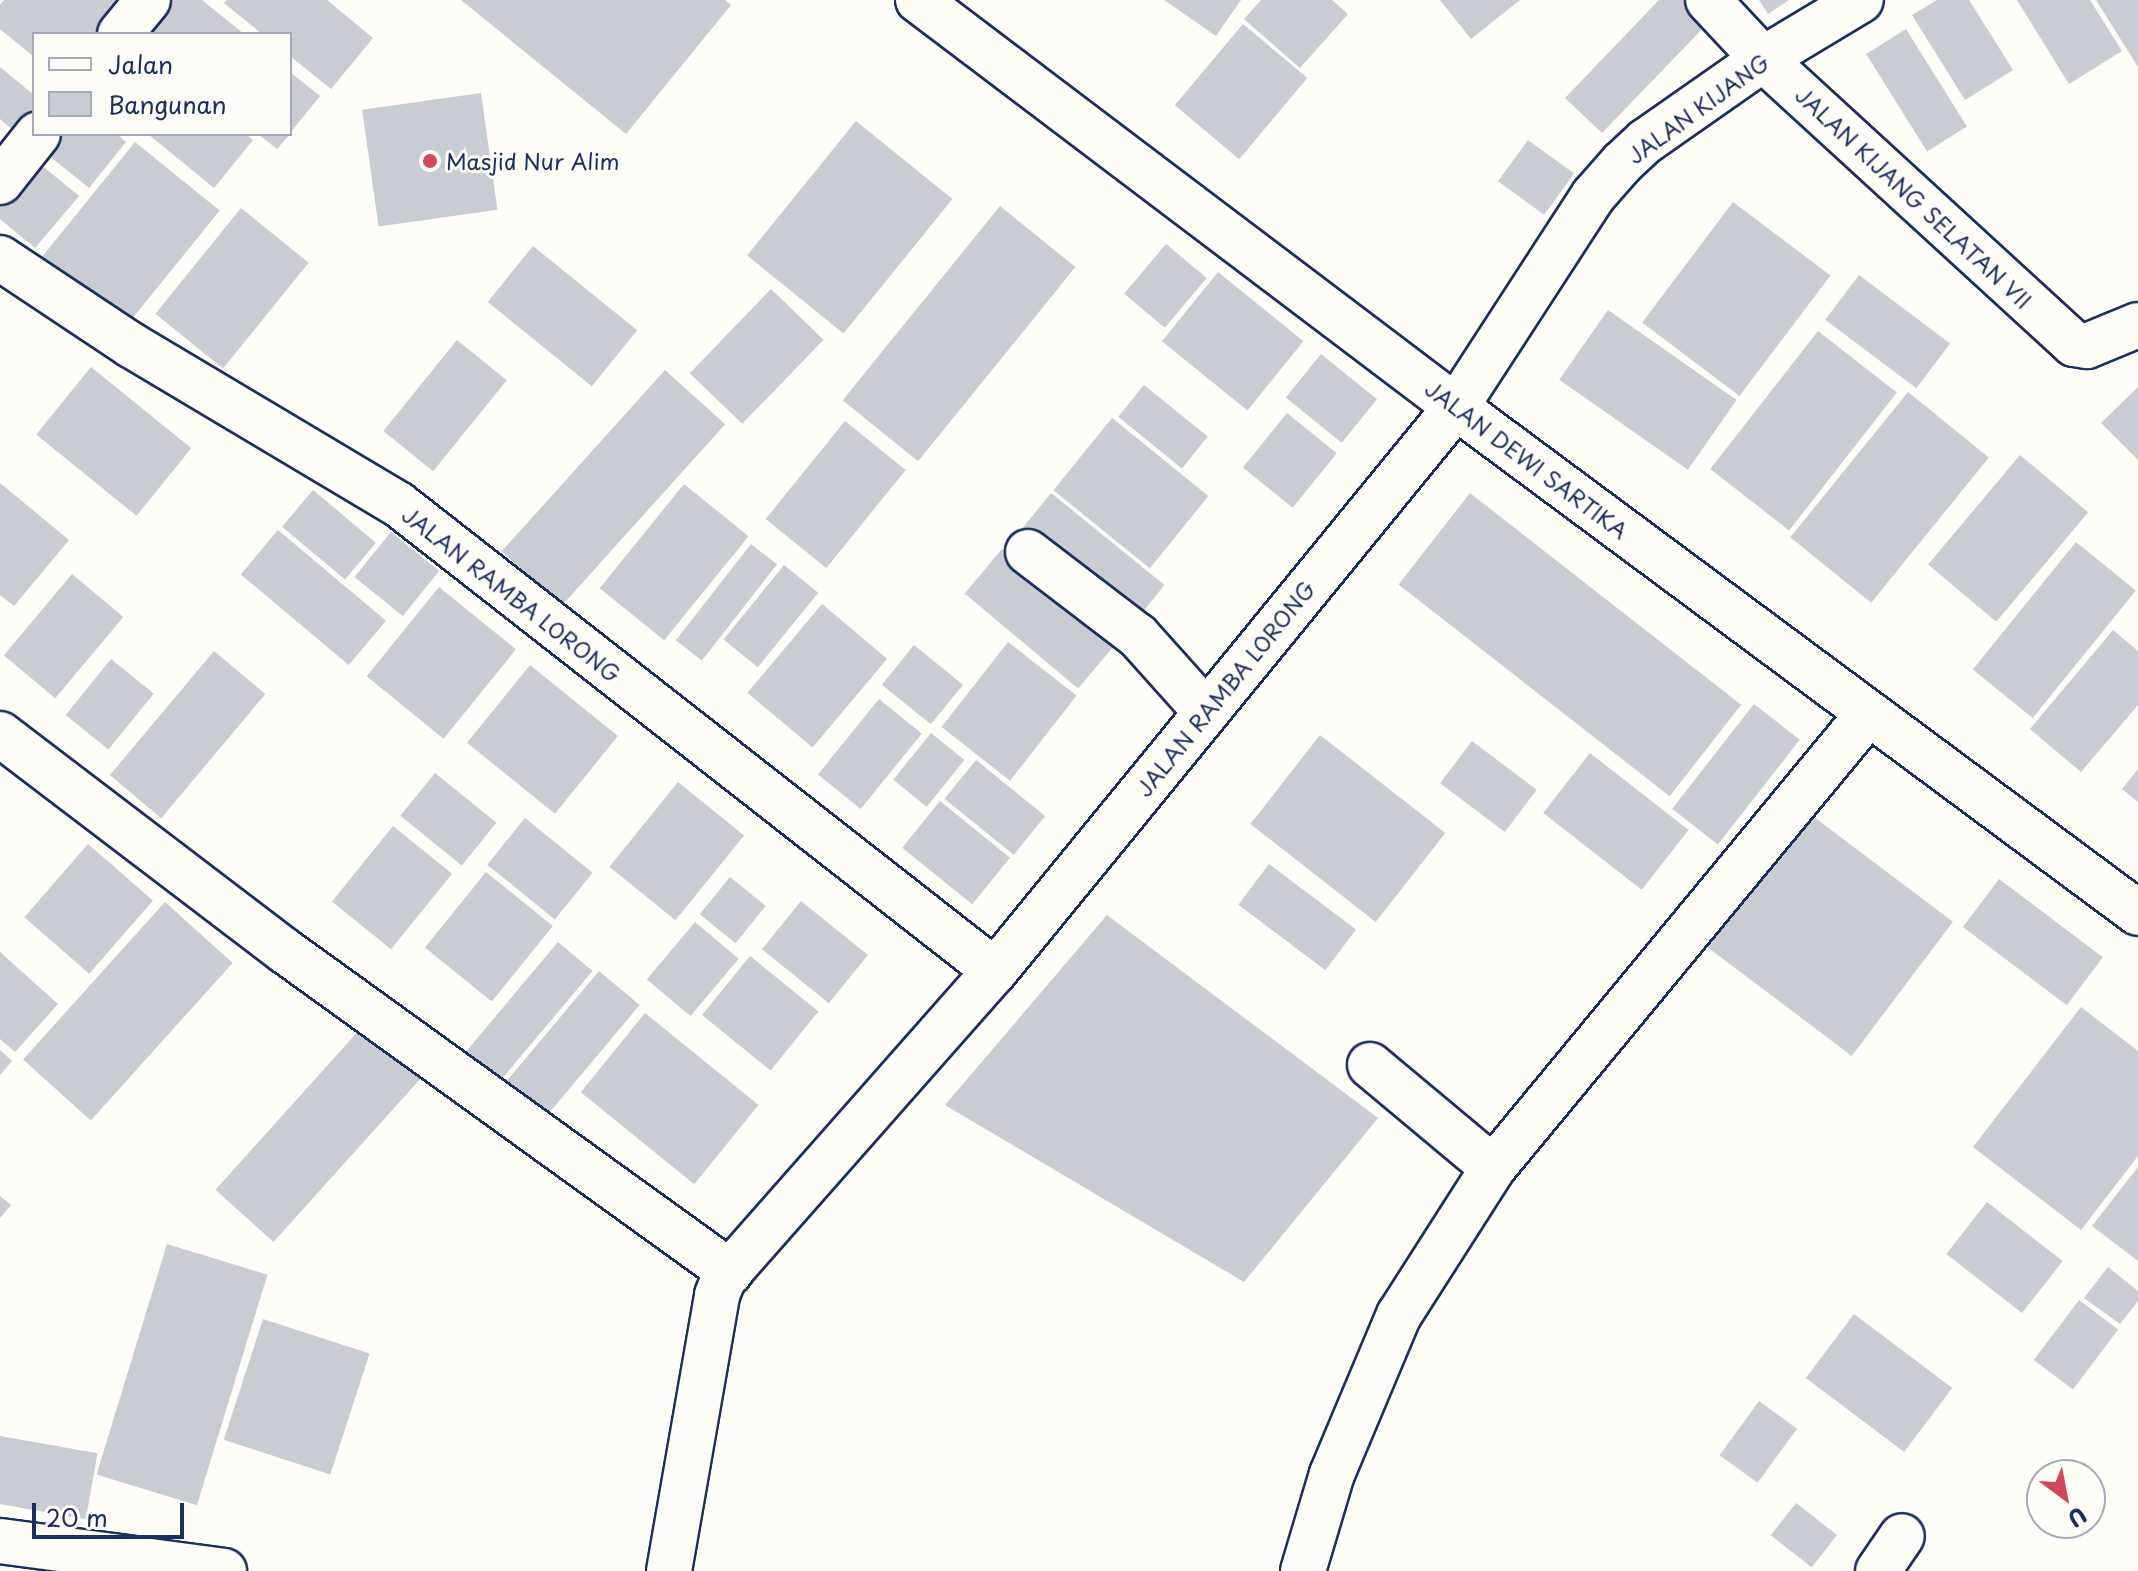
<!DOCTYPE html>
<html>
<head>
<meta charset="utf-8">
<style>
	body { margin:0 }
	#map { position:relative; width:2138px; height:1571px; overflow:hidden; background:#fdfcf7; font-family:"Playpen Sans",sans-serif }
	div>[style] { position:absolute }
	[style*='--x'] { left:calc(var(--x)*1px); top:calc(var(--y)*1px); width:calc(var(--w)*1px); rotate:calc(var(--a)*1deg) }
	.building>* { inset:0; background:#c9ccd3; transform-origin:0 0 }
	.roads { filter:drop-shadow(2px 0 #1b2f5e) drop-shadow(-2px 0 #1b2f5e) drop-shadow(0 2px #1b2f5e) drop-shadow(0 -2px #1b2f5e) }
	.minor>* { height:44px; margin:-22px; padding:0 22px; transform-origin:22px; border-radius:22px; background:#fdfcf7 }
	.tertiary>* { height:44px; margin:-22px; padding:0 22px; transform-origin:22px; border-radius:22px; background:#fdfcf7 }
	.secondary>* { height:44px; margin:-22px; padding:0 22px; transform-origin:22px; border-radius:22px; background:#fdfcf7 }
	.dots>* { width:22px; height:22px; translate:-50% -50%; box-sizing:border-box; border:4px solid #fdfcf7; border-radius:50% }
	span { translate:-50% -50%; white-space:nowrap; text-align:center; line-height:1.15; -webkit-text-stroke:6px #fdfcf7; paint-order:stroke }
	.street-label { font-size:22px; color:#1b2f5e }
	.poi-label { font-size:22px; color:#1b2f5e }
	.left { translate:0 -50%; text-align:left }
	.legend { position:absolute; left:32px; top:32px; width:260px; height:104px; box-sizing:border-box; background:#fdfcf7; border:2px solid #a3aaba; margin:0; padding:10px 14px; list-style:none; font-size:24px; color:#1b2f5e }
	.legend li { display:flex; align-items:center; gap:16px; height:40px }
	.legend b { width:40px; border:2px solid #a3aaba }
	.north { position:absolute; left:2026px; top:1459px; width:80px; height:80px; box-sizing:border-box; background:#fdfcf7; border:2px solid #a3aaba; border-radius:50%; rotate:148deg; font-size:22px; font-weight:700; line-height:32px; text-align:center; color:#1b2f5e }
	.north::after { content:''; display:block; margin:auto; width:28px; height:36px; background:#d1495b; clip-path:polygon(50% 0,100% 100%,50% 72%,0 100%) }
	.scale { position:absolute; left:32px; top:1503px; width:152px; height:36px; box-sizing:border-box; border:4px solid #1b2f5e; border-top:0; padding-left:10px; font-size:24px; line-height:28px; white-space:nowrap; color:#1b2f5e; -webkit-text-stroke:6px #fdfcf7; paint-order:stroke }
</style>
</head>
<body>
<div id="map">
	<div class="building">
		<i style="clip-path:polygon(4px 0,121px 0,124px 2px,98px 34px,34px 34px,34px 57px,0 29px,0 5px)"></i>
		<i style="clip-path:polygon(158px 0,202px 0,244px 34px,135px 34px)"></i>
		<i style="clip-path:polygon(227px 0,327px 0,373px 38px,331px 89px,290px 56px,290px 34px,262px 34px,224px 3px)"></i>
		<i style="clip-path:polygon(461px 0,725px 0,731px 5px,626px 134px)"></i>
		<i style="clip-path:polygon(1164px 0,1241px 0,1216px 36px)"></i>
		<i style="clip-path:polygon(1261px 0,1332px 0,1348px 14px,1300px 68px,1244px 19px)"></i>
		<i style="clip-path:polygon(1440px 0,1520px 0,1471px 39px)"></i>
		<i style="clip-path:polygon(1659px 0,1684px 0,1707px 24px,1602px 133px,1565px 98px)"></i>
		<i style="clip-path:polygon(1759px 0,1789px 0,1768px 14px)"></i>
		<i style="clip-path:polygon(1937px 0,1969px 0,2013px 70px,1965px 100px,1912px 15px)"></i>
		<i style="clip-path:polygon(2017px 0,2090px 0,2122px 51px,2069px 84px)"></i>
		<i style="clip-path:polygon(2096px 0,2138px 0,2138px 67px)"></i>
		<i style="left:1243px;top:24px;width:84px;height:106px;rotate:40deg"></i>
		<i style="left:1906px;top:29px;width:115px;height:47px;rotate:58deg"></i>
		<i style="clip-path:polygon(0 67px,34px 95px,34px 118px,20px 136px,0 119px)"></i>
		<i style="clip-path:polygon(290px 72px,320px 96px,290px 133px)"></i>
		<i style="left:481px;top:93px;width:118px;height:120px;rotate:82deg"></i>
		<i style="left:856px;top:121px;width:124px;height:173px;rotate:39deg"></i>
		<i style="clip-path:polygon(44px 134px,117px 134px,126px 142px,89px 188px,36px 145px)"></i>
		<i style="clip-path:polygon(148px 134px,246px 134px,253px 140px,214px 188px)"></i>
		<i style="clip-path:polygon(258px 134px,290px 134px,277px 149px)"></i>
		<i style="left:1528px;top:140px;width:57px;height:51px;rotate:36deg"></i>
		<i style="left:135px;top:142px;width:109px;height:148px;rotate:39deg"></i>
		<i style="clip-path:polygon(34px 159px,79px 196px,35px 248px,0 219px,0 199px)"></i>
		<i style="left:1733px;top:202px;width:122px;height:151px;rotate:37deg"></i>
		<i style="left:1000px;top:206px;width:97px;height:250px;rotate:39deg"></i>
		<i style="left:241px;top:208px;width:87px;height:136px;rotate:39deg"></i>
		<i style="left:1166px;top:244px;width:53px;height:65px;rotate:40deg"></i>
		<i style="left:533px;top:246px;width:134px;height:72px;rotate:39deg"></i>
		<i style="left:1218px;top:272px;width:110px;height:89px;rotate:39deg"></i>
		<i style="left:1859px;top:275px;width:114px;height:56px;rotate:37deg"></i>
		<i style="left:771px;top:289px;width:73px;height:117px;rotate:44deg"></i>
		<i style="left:1608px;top:310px;width:157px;height:85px;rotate:35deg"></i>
		<i style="left:1818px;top:331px;width:100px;height:175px;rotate:38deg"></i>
		<i style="left:457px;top:340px;width:64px;height:117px;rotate:39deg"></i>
		<i style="left:1321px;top:354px;width:72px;height:56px;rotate:39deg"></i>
		<i style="left:91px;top:367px;width:129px;height:87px;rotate:39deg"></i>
		<i style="left:665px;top:370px;width:81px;height:244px;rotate:42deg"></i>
		<i style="left:1144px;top:385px;width:82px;height:41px;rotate:39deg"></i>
		<i style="clip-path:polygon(2138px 387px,2138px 460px,2101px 423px)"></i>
		<i style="left:1908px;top:392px;width:104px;height:187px;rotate:39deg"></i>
		<i style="left:1287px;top:413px;width:64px;height:70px;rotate:39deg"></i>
		<i style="left:1112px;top:418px;width:124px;height:93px;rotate:39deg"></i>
		<i style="left:845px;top:421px;width:78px;height:126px;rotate:39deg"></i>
		<i style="left:2020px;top:455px;width:89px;height:143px;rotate:40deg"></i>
		<i style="clip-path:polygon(0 483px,69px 540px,14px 606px,0 595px)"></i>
		<i style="left:684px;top:484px;width:83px;height:134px;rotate:39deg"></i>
		<i style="left:313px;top:490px;width:82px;height:48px;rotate:40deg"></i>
		<i style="left:1051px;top:493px;width:146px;height:47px;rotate:39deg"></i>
		<i style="left:1470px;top:493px;width:344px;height:116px;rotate:38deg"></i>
		<i style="left:278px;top:530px;width:141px;height:58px;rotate:40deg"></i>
		<i style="left:391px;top:532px;width:62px;height:58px;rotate:39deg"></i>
		<i style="left:2076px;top:542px;width:77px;height:164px;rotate:39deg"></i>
		<i style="left:751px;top:544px;width:33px;height:122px;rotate:38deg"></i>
		<i style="left:1002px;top:549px;width:148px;height:58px;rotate:40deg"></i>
		<i style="left:784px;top:565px;width:44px;height:96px;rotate:39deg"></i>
		<i style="left:72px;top:574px;width:67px;height:106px;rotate:40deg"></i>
		<i style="left:439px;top:587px;width:99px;height:115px;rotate:39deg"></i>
		<i style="left:822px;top:604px;width:85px;height:116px;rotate:40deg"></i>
		<i style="clip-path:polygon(2113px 630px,2138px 651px,2138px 705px,2081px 772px,2030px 729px)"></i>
		<i style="left:1008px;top:642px;width:87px;height:108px;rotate:38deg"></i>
		<i style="left:914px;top:645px;width:63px;height:51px;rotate:39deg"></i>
		<i style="left:214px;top:651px;width:67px;height:162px;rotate:40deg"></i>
		<i style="left:111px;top:659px;width:55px;height:72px;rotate:39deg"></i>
		<i style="left:530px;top:665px;width:113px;height:100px;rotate:39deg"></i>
		<i style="left:879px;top:699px;width:55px;height:97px;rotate:39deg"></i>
		<i style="left:1754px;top:704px;width:58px;height:133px;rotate:38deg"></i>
		<i style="left:931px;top:733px;width:43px;height:60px;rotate:39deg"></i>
		<i style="left:1320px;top:735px;width:159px;height:113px;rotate:38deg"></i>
		<i style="left:1472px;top:741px;width:81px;height:53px;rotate:37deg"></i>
		<i style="left:1590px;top:753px;width:125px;height:76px;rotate:38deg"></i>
		<i style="left:976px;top:760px;width:89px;height:50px;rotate:39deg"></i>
		<i style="clip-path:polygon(2138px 769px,2138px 802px,2122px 789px)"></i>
		<i style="left:435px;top:773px;width:79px;height:55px;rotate:39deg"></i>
		<i style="left:678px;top:782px;width:85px;height:109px;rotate:39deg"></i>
		<i style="left:940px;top:801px;width:90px;height:60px;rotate:39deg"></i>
		<i style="left:1802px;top:808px;width:189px;height:168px;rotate:37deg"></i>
		<i style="left:525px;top:818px;width:87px;height:60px;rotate:39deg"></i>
		<i style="left:393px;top:826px;width:76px;height:97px;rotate:39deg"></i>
		<i style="left:88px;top:844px;width:86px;height:97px;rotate:41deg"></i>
		<i style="left:1269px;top:864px;width:109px;height:51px;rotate:37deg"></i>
		<i style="left:486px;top:872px;width:86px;height:97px;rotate:39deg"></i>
		<i style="left:730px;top:877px;width:46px;height:48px;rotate:39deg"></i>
		<i style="left:1999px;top:879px;width:130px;height:60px;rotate:37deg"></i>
		<i style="left:801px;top:901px;width:86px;height:62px;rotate:39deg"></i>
		<i style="left:165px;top:902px;width:91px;height:212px;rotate:42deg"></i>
		<i style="clip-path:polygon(1107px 915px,1378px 1118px,1244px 1282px,945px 1105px)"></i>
		<i style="left:695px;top:922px;width:57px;height:75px;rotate:40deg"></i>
		<i style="left:558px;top:942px;width:45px;height:145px;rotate:40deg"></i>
		<i style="clip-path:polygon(0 952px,58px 1004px,15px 1052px,0 1039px)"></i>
		<i style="left:750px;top:956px;width:88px;height:76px;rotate:39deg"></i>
		<i style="left:599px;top:971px;width:53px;height:146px;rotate:40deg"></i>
		<i style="clip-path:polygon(2081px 1007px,2138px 1051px,2138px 1156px,2081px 1230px,1973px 1147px)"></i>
		<i style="left:645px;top:1013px;width:146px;height:102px;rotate:39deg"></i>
		<i style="left:362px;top:1027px;width:78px;height:219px;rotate:42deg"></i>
		<i style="clip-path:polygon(0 1050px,12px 1061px,0 1075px)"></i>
		<i style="clip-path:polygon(2138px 1167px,2138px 1261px,2092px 1226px)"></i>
		<i style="clip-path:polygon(0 1196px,11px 1205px,0 1218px)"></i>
		<i style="left:1987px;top:1202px;width:96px;height:66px;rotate:38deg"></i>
		<i style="left:167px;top:1244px;width:105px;height:241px;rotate:17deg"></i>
		<i style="clip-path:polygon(2108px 1267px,2138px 1291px,2138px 1301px,2120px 1324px,2084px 1298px)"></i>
		<i style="left:2079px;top:1300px;width:49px;height:75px;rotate:37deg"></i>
		<i style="left:1854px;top:1314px;width:123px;height:80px;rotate:37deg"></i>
		<i style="left:263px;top:1319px;width:112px;height:127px;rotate:18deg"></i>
		<i style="left:1759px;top:1401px;width:47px;height:67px;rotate:36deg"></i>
		<i style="left:0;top:1436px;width:99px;height:67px;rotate:10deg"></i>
		<i style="left:1796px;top:1503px;width:52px;height:41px;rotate:38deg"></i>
	</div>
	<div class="roads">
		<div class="minor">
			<i style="--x:1708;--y:0;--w:81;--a:47"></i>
			<i style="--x:1763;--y:59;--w:422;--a:42.5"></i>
			<i style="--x:2074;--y:344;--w:13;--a:9"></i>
			<i style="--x:2087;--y:346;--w:55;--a:-22.4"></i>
			<i style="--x:120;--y:34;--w:44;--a:-50.5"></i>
			<i style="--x:0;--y:182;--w:61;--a:-51.6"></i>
			<i style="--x:0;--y:258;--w:157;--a:33.6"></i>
			<i style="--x:131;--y:345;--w:311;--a:30.8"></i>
			<i style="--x:398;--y:504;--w:758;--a:38.03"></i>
			<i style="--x:1028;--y:552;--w:138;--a:37.4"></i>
			<i style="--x:1138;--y:636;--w:102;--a:48.2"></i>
			<i style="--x:0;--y:734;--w:358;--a:37.3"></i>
			<i style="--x:285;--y:951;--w:549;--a:35.8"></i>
			<i style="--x:1370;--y:1065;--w:160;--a:39.9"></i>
			<i style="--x:1493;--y:1168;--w:589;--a:-50.44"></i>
			<i style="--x:0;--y:1541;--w:226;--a:7.6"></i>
			<i style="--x:669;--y:1571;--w:280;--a:-80.1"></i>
			<i style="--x:717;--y:1295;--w:18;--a:-68"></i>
			<i style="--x:724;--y:1278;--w:409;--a:-48.6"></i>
			<i style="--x:995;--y:971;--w:728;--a:-50.74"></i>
			<i style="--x:1303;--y:1571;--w:101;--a:-73.4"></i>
			<i style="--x:1332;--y:1474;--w:173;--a:-67.2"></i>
			<i style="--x:1399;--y:1315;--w:174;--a:-57.4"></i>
			<i style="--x:1878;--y:1571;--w:42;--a:-55.6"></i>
		</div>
		<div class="tertiary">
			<i style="--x:1456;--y:407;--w:252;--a:-57"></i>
			<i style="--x:1593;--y:196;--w:44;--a:-48.7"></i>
			<i style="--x:1622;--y:163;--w:33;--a:-43"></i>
			<i style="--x:1646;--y:141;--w:143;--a:-35"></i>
			<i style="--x:1763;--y:59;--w:114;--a:-31"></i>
		</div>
		<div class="secondary">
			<i style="--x:918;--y:0;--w:675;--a:37.11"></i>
			<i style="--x:1456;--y:407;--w:849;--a:36.57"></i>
		</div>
	</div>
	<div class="dots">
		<i style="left:430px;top:161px;background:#d1495b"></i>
	</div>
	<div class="street-label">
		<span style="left:1698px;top:108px;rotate:-36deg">JALAN KIJANG</span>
		<span style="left:1914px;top:197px;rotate:43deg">JALAN KIJANG SELATAN VII</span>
		<span style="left:1527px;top:459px;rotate:37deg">JALAN DEWI SARTIKA</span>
		<span style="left:512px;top:594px;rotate:38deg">JALAN RAMBA LORONG</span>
		<span style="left:1225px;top:688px;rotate:-51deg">JALAN RAMBA LORONG</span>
	</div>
	<div class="poi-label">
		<span class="left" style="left:446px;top:161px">Masjid Nur Alim</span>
	</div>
	<ul class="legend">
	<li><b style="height:10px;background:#fdfcf7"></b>Jalan</li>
	<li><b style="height:22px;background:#c9ccd3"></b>Bangunan</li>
	</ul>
	<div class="north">U</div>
	<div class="scale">20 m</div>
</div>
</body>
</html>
